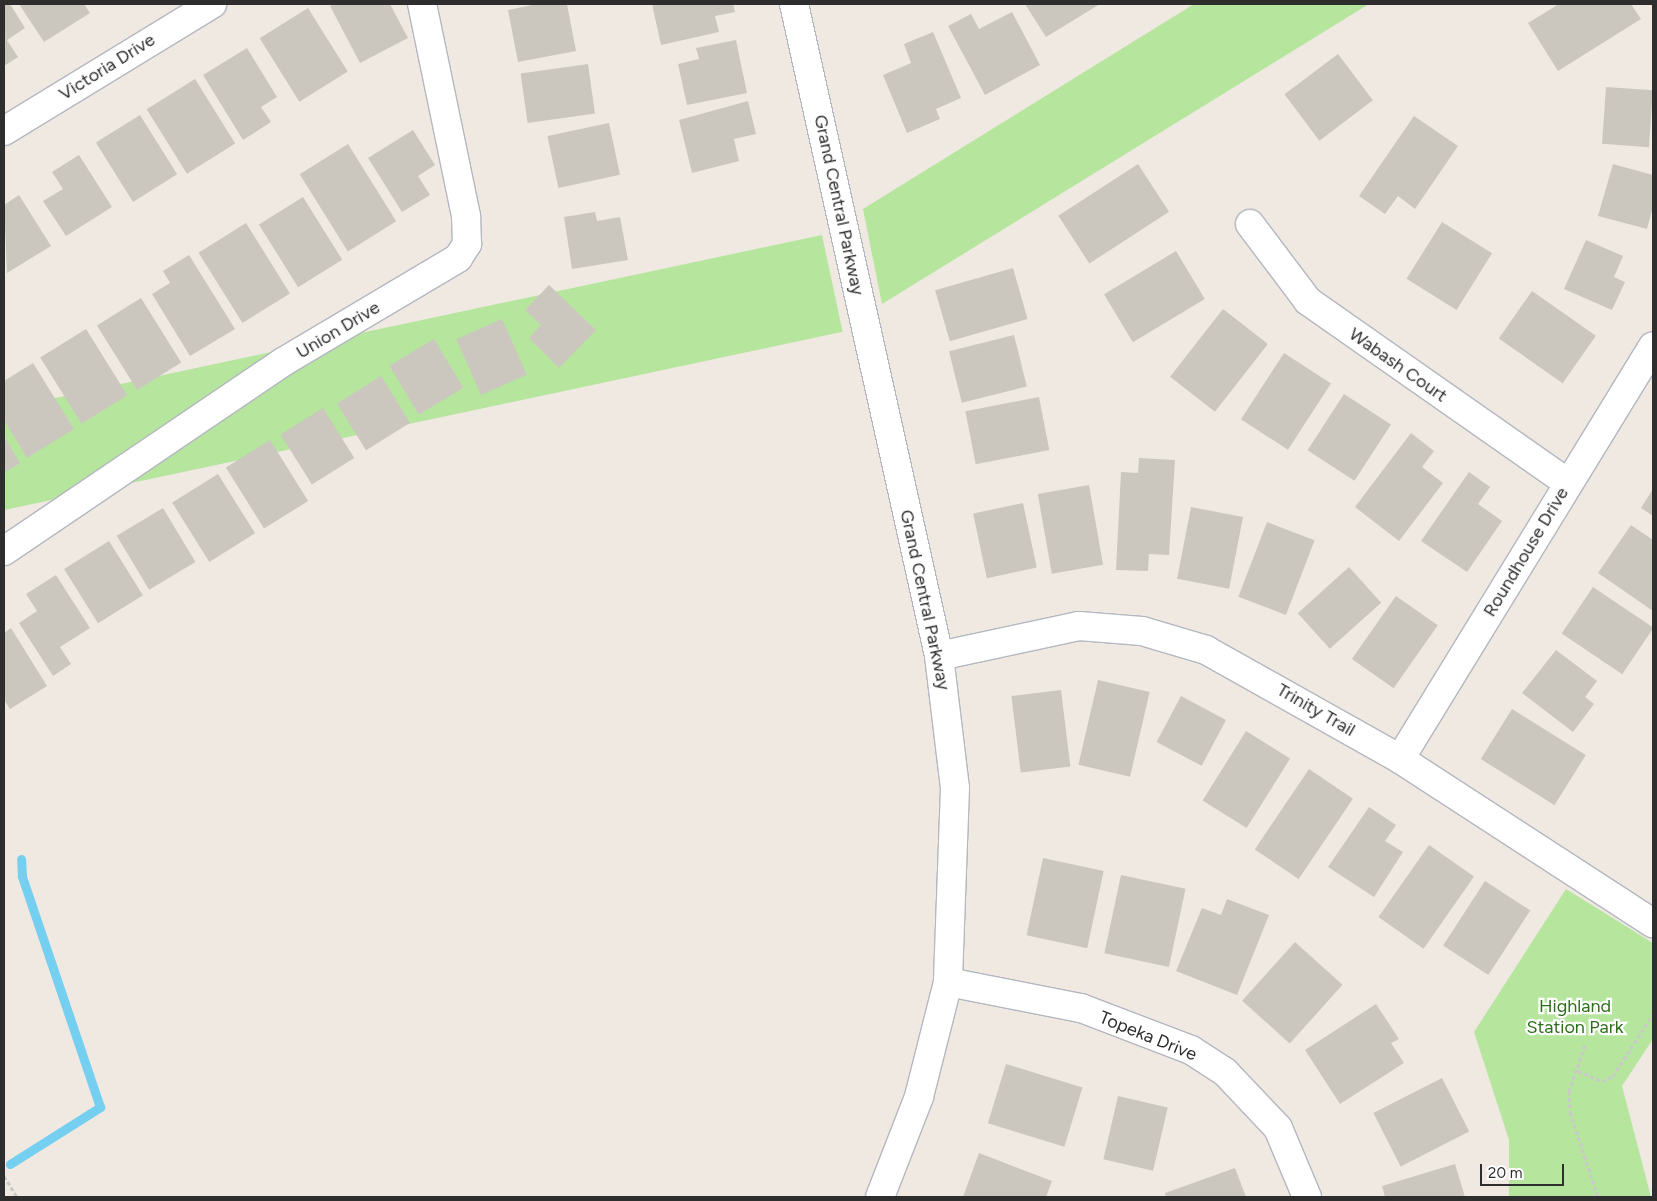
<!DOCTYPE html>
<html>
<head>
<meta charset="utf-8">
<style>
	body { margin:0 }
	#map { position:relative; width:1657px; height:1201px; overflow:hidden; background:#efe9e1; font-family:Figtree,sans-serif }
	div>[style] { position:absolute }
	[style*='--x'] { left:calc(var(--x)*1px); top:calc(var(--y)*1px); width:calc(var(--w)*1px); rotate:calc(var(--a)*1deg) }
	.green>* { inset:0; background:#b6e59e; transform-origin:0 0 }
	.stream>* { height:9px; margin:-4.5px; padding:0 4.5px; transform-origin:4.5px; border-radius:4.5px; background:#75cff0 }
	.building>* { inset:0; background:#cbc7bf; transform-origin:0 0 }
	.path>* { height:3px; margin-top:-1.5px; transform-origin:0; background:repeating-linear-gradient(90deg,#c9c9c9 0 4px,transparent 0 6.5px) }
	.roads { filter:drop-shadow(1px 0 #b4b7c1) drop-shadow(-1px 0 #b4b7c1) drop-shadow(0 1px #b4b7c1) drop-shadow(0 -1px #b4b7c1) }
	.minor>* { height:28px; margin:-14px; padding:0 14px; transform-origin:14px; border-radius:14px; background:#fff }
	span { translate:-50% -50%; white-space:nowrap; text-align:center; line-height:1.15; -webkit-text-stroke:4.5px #fff; paint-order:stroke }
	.street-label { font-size:18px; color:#2e2e2e }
	.park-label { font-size:18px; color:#2c6e1b }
	.frame { position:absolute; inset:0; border:5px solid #2e2e2e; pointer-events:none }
	.scale { position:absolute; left:1480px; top:1164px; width:84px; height:22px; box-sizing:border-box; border:2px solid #2e2e2e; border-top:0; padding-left:6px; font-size:15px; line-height:18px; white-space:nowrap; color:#2e2e2e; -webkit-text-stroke:4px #fff; paint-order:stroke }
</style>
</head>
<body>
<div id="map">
	<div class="green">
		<i style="clip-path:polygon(1194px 4px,1369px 4px,882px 304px,863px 209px)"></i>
		<i style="left:822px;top:235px;width:99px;height:963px;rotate:78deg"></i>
		<i style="clip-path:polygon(1566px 889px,1653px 943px,1653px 1039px,1622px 1086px,1651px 1197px,1509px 1197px,1509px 1140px,1474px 1032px)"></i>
	</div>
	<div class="stream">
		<i style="--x:10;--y:1164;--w:107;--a:-32.3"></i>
		<i style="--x:100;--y:1107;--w:244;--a:-108.7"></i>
		<i style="--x:22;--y:876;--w:17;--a:-93"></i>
	</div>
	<div class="building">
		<i style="clip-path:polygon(4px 4px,10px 4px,25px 28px,7px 40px,18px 57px,4px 66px)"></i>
		<i style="clip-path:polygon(19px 4px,84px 4px,90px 13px,44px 42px)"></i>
		<i style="clip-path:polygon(335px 4px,390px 4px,408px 38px,360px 63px,330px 6px)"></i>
		<i style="clip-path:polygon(537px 4px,567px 4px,576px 51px,518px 62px,508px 10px)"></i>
		<i style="clip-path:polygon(652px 4px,733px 4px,735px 12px,715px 16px,719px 32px,661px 45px)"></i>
		<i style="clip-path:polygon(1025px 4px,1100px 4px,1046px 37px)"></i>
		<i style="clip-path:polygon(1559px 4px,1631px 4px,1641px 19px,1558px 71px,1528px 23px)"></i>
		<i style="left:308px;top:8px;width:75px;height:57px;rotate:58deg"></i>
		<i style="clip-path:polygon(1012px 12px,1040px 65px,985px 95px,948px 26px,971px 14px,979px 29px)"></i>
		<i style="clip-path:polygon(933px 32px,961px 98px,936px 109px,940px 119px,907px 133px,883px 75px,911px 63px,904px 44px)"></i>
		<i style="clip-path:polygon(736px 40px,747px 93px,687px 105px,678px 64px,699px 59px,696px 48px)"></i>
		<i style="clip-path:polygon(247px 48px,277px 97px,261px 107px,271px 122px,243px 140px,203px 75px)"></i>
		<i style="left:1338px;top:54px;width:58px;height:67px;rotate:53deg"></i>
		<i style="left:588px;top:64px;width:50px;height:68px;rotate:82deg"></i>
		<i style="left:195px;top:79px;width:76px;height:57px;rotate:58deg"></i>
		<i style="left:1606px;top:87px;width:47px;height:57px;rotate:4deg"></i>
		<i style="clip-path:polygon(748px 101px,756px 134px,734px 139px,739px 161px,692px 173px,679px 120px)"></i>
		<i style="left:140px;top:115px;width:70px;height:52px;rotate:58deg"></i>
		<i style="clip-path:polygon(1414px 116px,1458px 146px,1415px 209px,1398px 196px,1385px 214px,1359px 196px)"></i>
		<i style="left:609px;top:123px;width:53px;height:63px;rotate:78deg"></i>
		<i style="clip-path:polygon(413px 130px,435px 165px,418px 176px,430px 195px,402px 212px,368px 158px)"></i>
		<i style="left:348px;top:144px;width:91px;height:57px;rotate:58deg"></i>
		<i style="clip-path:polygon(79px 155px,112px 207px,66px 236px,43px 201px,63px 189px,52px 172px)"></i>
		<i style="left:1138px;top:164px;width:57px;height:95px;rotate:57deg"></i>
		<i style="clip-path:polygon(1613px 164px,1653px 175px,1653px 207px,1647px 229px,1598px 216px)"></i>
		<i style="clip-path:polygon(19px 195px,51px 246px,7px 273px,4px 205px)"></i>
		<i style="left:303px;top:197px;width:74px;height:52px;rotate:58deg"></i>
		<i style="clip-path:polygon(595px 212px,597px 221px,620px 217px,628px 260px,572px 269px,564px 217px)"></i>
		<i style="left:1442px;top:222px;width:59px;height:67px;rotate:32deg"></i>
		<i style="left:246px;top:223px;width:83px;height:56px;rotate:58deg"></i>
		<i style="clip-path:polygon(1586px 240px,1623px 256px,1614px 277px,1625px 282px,1612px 310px,1564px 289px)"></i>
		<i style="left:1176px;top:251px;width:56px;height:84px;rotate:59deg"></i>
		<i style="clip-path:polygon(189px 255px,235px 329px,190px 356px,152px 294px,170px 283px,163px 271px)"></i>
		<i style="left:1013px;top:268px;width:53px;height:81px;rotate:74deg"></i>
		<i style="clip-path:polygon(549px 285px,596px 330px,559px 368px,529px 338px,541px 325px,525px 310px)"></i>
		<i style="left:1532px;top:291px;width:78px;height:58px;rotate:35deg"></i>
		<i style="left:141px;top:298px;width:76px;height:52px;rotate:58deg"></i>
		<i style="left:1223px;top:309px;width:57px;height:86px;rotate:38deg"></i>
		<i style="left:502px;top:319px;width:61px;height:50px;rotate:66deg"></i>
		<i style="left:86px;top:329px;width:78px;height:54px;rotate:58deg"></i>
		<i style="left:1014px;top:335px;width:53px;height:67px;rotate:76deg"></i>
		<i style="left:434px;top:339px;width:57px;height:52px;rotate:59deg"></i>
		<i style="left:1284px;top:353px;width:56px;height:79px;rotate:33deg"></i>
		<i style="clip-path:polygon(33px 363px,74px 429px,27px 458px,4px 420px,4px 381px)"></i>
		<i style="left:381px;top:376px;width:55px;height:52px;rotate:58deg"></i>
		<i style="left:1344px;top:394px;width:56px;height:67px;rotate:33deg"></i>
		<i style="left:1039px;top:397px;width:54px;height:75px;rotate:79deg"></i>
		<i style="left:323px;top:408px;width:59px;height:50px;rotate:58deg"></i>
		<i style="clip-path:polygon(1411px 433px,1434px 451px,1422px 467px,1443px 483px,1399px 541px,1355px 507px)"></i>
		<i style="clip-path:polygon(4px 436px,20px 463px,4px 473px)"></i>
		<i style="left:270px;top:440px;width:72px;height:52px;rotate:58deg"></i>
		<i style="clip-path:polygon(1139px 458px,1175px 460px,1169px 555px,1149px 554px,1148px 571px,1116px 570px,1121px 472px,1138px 473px)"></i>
		<i style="clip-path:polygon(1469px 472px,1490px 487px,1478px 504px,1502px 521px,1467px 572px,1421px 541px)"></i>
		<i style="left:218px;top:474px;width:70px;height:54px;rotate:58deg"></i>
		<i style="left:1089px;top:485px;width:81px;height:52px;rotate:80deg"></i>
		<i style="clip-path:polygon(1653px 489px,1653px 516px,1641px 508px)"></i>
		<i style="left:1023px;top:503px;width:66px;height:51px;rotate:78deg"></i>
		<i style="left:1191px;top:507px;width:53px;height:73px;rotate:11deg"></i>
		<i style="left:163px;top:508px;width:63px;height:54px;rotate:59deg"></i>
		<i style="left:1267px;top:522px;width:51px;height:80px;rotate:21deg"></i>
		<i style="clip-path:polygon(1631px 525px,1653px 540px,1653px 611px,1598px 573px)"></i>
		<i style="left:109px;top:541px;width:64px;height:53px;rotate:58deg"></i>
		<i style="left:1349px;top:567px;width:48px;height:69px;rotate:48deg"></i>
		<i style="clip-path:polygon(56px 575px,90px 628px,60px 647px,71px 664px,53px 676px,19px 623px,37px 611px,26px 594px)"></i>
		<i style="left:1593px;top:587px;width:73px;height:56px;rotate:34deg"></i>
		<i style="left:1396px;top:596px;width:51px;height:77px;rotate:35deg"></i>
		<i style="clip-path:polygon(11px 628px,47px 686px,10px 709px,4px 700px,4px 633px)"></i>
		<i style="clip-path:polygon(1556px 650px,1597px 681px,1585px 697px,1594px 704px,1573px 732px,1522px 693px)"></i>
		<i style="left:1098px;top:680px;width:53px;height:87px;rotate:13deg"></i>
		<i style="left:1061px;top:690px;width:77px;height:50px;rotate:83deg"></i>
		<i style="left:1181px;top:696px;width:51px;height:52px;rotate:28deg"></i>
		<i style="left:1512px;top:709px;width:87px;height:59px;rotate:32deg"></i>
		<i style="left:1246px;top:731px;width:52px;height:82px;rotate:32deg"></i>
		<i style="left:1309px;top:769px;width:53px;height:97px;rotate:34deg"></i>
		<i style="clip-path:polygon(1369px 807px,1396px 825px,1385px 841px,1403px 852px,1374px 897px,1328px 867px)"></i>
		<i style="left:1429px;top:845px;width:55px;height:88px;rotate:35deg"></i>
		<i style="left:1043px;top:858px;width:62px;height:79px;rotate:12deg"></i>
		<i style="left:1121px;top:875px;width:66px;height:80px;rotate:12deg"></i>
		<i style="left:1485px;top:881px;width:54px;height:77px;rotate:33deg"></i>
		<i style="clip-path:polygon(1227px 899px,1269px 915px,1237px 995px,1176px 971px,1202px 908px,1221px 915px)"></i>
		<i style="left:1295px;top:942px;width:64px;height:79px;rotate:42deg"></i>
		<i style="clip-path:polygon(1376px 1004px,1399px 1039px,1391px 1043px,1404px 1063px,1340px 1104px,1305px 1050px)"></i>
		<i style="left:1006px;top:1064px;width:80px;height:62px;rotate:17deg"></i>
		<i style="left:1442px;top:1078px;width:60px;height:77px;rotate:63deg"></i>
		<i style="left:1118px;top:1096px;width:51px;height:65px;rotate:13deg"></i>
		<i style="clip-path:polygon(979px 1153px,1052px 1181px,1046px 1197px,963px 1197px)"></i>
		<i style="clip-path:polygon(1455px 1164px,1465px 1197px,1385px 1197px,1382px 1186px)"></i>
		<i style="clip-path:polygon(1235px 1168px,1246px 1197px,1166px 1197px,1165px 1193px)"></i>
	</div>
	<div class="path">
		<i style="--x:1585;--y:1045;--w:49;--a:109.2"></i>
		<i style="--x:1569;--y:1091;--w:21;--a:87"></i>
		<i style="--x:1570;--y:1112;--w:89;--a:71.8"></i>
		<i style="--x:1578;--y:1071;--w:26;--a:23"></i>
		<i style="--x:1602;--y:1081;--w:12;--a:-24"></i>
		<i style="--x:1613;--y:1076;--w:74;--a:-57.2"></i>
		<i style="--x:4;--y:1176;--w:25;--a:58"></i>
	</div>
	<div class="roads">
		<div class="minor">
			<i style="--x:794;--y:4;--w:668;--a:77.46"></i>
			<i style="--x:939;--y:656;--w:133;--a:83.1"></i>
			<i style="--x:955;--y:788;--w:194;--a:92.1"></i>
			<i style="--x:948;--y:982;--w:119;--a:104.2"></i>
			<i style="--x:919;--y:1097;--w:107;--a:111.3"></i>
			<i style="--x:4;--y:131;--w:244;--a:-31.4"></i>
			<i style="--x:1250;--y:224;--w:96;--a:53"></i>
			<i style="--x:1308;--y:301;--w:317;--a:35"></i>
			<i style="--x:4;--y:551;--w:337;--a:-34.1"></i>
			<i style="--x:283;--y:362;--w:204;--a:-30.7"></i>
			<i style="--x:458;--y:258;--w:17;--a:-57"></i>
			<i style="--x:467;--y:244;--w:28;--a:-92"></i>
			<i style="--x:466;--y:216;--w:217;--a:-101.7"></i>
			<i style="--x:939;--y:656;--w:143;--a:-12.1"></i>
			<i style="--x:1079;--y:626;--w:63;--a:4.5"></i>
			<i style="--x:1142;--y:631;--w:67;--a:16.5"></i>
			<i style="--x:1206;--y:650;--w:223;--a:29.3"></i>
			<i style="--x:1400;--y:759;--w:302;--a:33"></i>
			<i style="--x:1400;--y:759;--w:484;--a:-58.5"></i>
			<i style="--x:948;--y:982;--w:136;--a:11.1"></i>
			<i style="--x:1081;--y:1008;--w:118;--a:20.9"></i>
			<i style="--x:1191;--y:1050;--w:40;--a:32.9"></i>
			<i style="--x:1225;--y:1072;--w:77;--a:46.6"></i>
			<i style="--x:1278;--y:1128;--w:75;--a:67.2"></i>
		</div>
	</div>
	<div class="street-label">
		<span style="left:107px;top:67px;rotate:-32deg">Victoria Drive</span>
		<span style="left:839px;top:205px;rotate:78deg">Grand Central Parkway</span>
		<span style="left:338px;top:330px;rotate:-31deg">Union Drive</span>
		<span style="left:1398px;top:365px;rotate:35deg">Wabash Court</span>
		<span style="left:1526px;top:552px;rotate:-59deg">Roundhouse Drive</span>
		<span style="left:925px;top:600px;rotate:78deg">Grand Central Parkway</span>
		<span style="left:1316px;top:710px;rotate:30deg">Trinity Trail</span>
		<span style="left:1148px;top:1036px;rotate:22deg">Topeka Drive</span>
	</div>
	<div class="park-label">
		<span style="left:1575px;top:1017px">Highland<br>Station Park</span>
	</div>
	<div class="frame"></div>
	<div class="scale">20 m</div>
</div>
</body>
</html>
